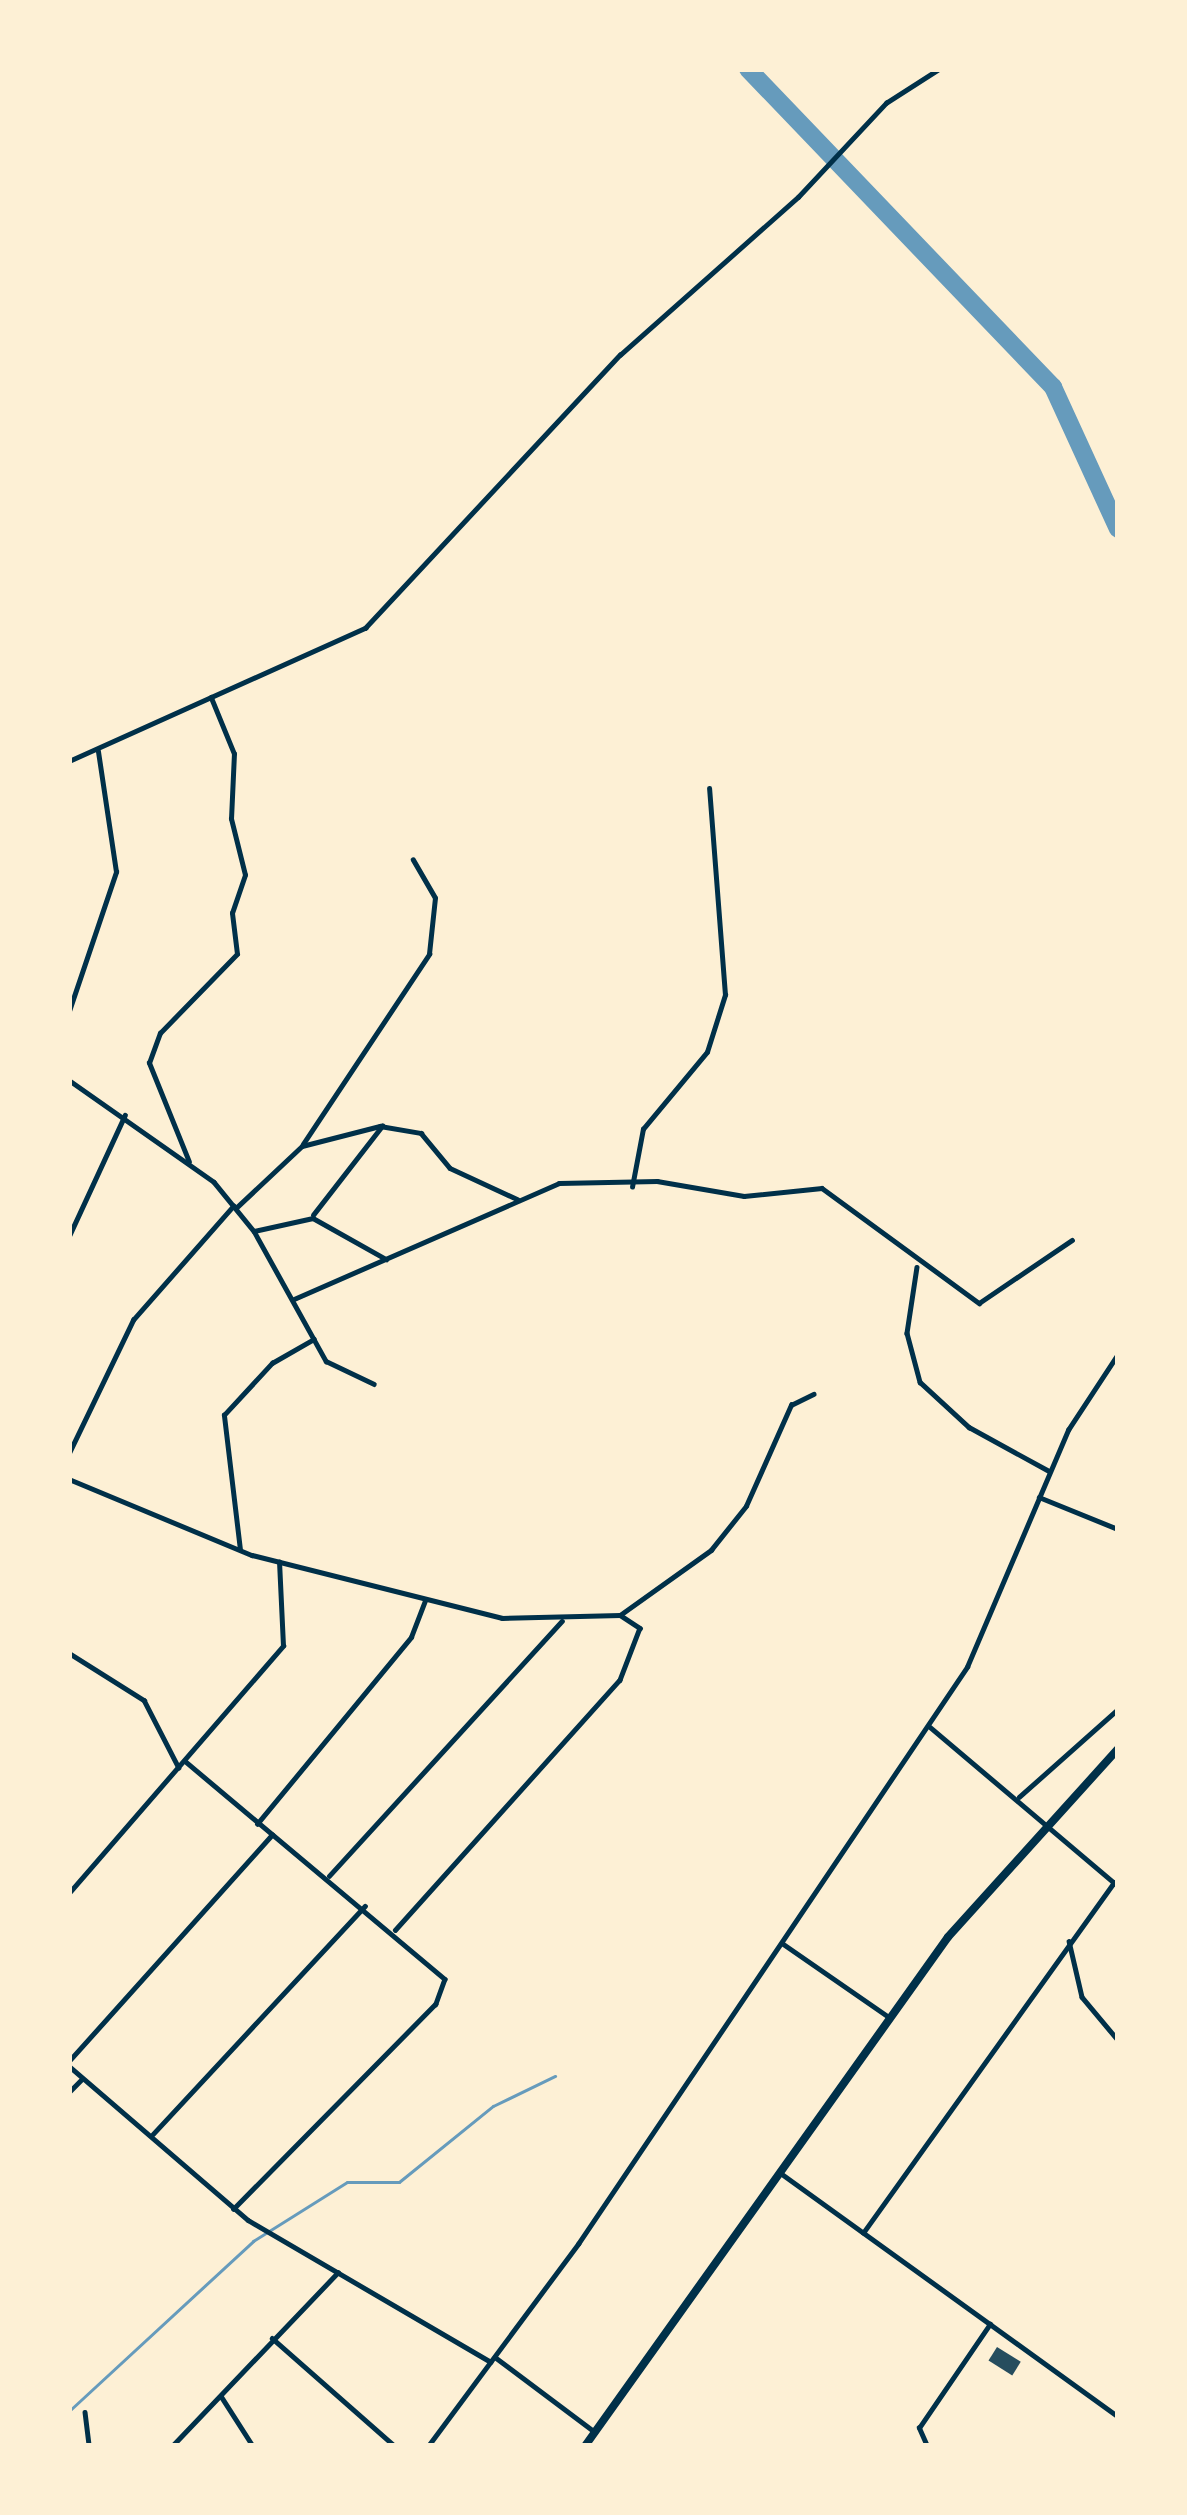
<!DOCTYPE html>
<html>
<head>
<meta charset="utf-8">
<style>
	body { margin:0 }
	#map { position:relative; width:1187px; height:2515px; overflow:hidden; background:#fdf0d5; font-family:"Archivo Narrow",sans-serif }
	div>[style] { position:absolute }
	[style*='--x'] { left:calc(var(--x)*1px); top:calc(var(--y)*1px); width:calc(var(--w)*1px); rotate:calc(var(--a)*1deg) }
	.stream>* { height:3px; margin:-1.5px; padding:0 1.5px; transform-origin:1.5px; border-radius:1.5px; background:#669bbc }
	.river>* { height:18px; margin:-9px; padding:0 9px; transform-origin:9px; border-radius:9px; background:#669bbc }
	.building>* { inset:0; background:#264d5e; transform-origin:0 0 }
	.minor>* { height:4.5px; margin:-2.25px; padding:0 2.25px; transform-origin:2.25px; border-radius:2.25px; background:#003049 }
	.trunk>* { height:8px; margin:-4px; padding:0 4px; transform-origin:4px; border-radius:4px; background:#003049 }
	span { translate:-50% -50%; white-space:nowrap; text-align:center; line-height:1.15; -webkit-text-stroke:10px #fdf0d5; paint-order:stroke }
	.frame { position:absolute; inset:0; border:72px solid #fdf0d5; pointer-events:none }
</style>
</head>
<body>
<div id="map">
	<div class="stream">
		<i style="--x:69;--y:2411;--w:251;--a:-42.7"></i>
		<i style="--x:253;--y:2241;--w:111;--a:-32.1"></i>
		<i style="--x:347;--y:2182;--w:52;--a:0"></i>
		<i style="--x:399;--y:2182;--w:121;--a:-39"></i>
		<i style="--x:493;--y:2106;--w:69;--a:-25.8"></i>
	</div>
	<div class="river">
		<i style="--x:748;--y:69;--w:441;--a:46.2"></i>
		<i style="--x:1053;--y:387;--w:156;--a:65.4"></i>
	</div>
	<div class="building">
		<i style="left:997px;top:2347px;width:28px;height:16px;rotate:32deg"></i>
	</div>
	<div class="minor">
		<i style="--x:69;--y:761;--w:325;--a:-24.2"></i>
		<i style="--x:365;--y:628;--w:374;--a:-47"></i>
		<i style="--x:620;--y:355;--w:238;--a:-41.6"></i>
		<i style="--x:798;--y:197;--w:129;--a:-46.9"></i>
		<i style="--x:886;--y:103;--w:63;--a:-32.7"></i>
		<i style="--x:69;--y:1011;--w:147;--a:-71.3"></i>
		<i style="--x:116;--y:872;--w:122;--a:-98.5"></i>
		<i style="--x:69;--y:1080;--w:177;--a:35.1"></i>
		<i style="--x:214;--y:1182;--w:63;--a:50.8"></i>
		<i style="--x:254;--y:1231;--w:149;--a:61"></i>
		<i style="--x:326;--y:1361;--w:53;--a:25.6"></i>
		<i style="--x:303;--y:1144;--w:228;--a:-56.4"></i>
		<i style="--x:429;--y:954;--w:56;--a:-83.9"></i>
		<i style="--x:435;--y:898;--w:44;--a:-120.1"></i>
		<i style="--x:189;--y:1162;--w:107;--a:-112"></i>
		<i style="--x:149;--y:1063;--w:32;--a:-70"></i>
		<i style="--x:160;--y:1033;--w:110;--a:-45.7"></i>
		<i style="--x:237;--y:954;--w:41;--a:-97"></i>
		<i style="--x:232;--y:913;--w:40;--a:-71.1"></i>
		<i style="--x:245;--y:875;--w:58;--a:-104"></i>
		<i style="--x:231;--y:819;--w:65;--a:-87.4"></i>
		<i style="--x:234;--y:754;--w:61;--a:-112.3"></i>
		<i style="--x:632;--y:1187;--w:59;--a:-79.3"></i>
		<i style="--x:643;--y:1129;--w:100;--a:-50.3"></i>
		<i style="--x:707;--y:1052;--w:60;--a:-72.5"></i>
		<i style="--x:725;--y:995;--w:207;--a:-94.4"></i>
		<i style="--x:236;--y:1208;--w:91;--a:-43.2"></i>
		<i style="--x:302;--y:1146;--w:81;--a:-14.4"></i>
		<i style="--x:380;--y:1126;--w:42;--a:9.7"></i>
		<i style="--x:421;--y:1133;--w:45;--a:50.4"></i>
		<i style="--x:450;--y:1168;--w:74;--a:24.8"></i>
		<i style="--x:313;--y:1215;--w:113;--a:-52.2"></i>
		<i style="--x:254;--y:1231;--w:60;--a:-12.4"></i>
		<i style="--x:313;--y:1218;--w:84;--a:29.3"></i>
		<i style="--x:69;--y:1236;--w:133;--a:-65.2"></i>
		<i style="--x:917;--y:1267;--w:67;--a:98.6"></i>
		<i style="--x:907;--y:1333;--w:51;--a:75.1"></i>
		<i style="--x:920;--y:1382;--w:67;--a:42.6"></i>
		<i style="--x:969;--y:1427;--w:91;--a:28.8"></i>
		<i style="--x:294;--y:1299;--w:289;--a:-23.6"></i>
		<i style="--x:559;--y:1183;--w:98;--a:-1.2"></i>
		<i style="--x:657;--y:1181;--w:88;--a:9.8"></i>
		<i style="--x:744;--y:1196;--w:78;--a:-5.9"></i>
		<i style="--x:822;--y:1188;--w:195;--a:36.2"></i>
		<i style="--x:979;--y:1303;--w:112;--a:-34.1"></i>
		<i style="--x:69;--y:1453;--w:148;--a:-64.3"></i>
		<i style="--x:133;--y:1320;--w:152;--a:-48.7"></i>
		<i style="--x:69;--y:1479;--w:198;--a:22.6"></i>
		<i style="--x:252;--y:1555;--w:258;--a:14.1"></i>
		<i style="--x:502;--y:1618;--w:118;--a:-1.5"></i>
		<i style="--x:620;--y:1615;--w:24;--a:33"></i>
		<i style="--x:640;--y:1628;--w:56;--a:111"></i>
		<i style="--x:620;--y:1680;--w:336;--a:131.9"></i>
		<i style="--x:1039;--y:1497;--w:85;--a:22.1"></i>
		<i style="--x:240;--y:1550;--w:136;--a:-96.8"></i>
		<i style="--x:224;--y:1415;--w:71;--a:-47.3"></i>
		<i style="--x:272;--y:1363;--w:48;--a:-29.7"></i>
		<i style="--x:620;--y:1615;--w:112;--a:-35.5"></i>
		<i style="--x:711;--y:1550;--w:56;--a:-51.5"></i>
		<i style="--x:746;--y:1506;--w:111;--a:-66"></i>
		<i style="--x:791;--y:1405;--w:25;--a:-26"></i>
		<i style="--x:69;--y:1653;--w:89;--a:32.1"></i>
		<i style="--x:144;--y:1700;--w:76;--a:62.8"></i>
		<i style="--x:930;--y:1727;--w:246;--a:40.2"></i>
		<i style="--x:185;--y:1761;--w:339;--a:40"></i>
		<i style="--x:445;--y:1979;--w:27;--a:110"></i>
		<i style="--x:436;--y:2004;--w:288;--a:134.6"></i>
		<i style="--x:1019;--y:1797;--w:132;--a:-41.6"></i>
		<i style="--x:257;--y:1824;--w:242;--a:-50.5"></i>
		<i style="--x:411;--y:1637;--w:40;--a:-69"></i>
		<i style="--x:329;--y:1876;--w:345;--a:-47.6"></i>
		<i style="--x:69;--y:1893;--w:327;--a:-49.1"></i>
		<i style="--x:283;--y:1646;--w:84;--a:-92.7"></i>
		<i style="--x:1069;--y:1941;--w:57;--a:76.9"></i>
		<i style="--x:1082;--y:1997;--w:56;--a:50.1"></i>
		<i style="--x:782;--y:1943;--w:130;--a:34.7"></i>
		<i style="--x:69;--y:2061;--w:304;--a:-48.1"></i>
		<i style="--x:69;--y:2066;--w:236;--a:40.7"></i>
		<i style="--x:248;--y:2220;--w:281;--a:30.3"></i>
		<i style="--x:69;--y:2092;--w:18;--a:-45"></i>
		<i style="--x:153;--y:2134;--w:311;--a:-47.1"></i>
		<i style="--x:782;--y:2174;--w:414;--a:35.8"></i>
		<i style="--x:863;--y:2233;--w:431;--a:-54.4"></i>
		<i style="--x:272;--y:2338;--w:164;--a:41.3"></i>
		<i style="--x:495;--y:2357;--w:125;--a:36.9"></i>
		<i style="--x:221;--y:2396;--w:59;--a:57.4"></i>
		<i style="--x:85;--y:2412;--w:34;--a:83"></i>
		<i style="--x:172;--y:2446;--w:240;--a:-46.3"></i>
		<i style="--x:428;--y:2446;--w:252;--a:-53.4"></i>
		<i style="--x:578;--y:2244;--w:696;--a:-56.01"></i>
		<i style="--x:967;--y:1667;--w:258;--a:-66.9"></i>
		<i style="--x:1068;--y:1430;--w:91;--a:-56.7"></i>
		<i style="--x:927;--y:2446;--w:20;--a:-114"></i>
		<i style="--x:919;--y:2428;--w:126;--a:-55.7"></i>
	</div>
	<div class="trunk">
		<i style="--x:585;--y:2446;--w:625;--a:-54.5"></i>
		<i style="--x:948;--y:1937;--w:253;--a:-47.9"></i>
	</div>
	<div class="frame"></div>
</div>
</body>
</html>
